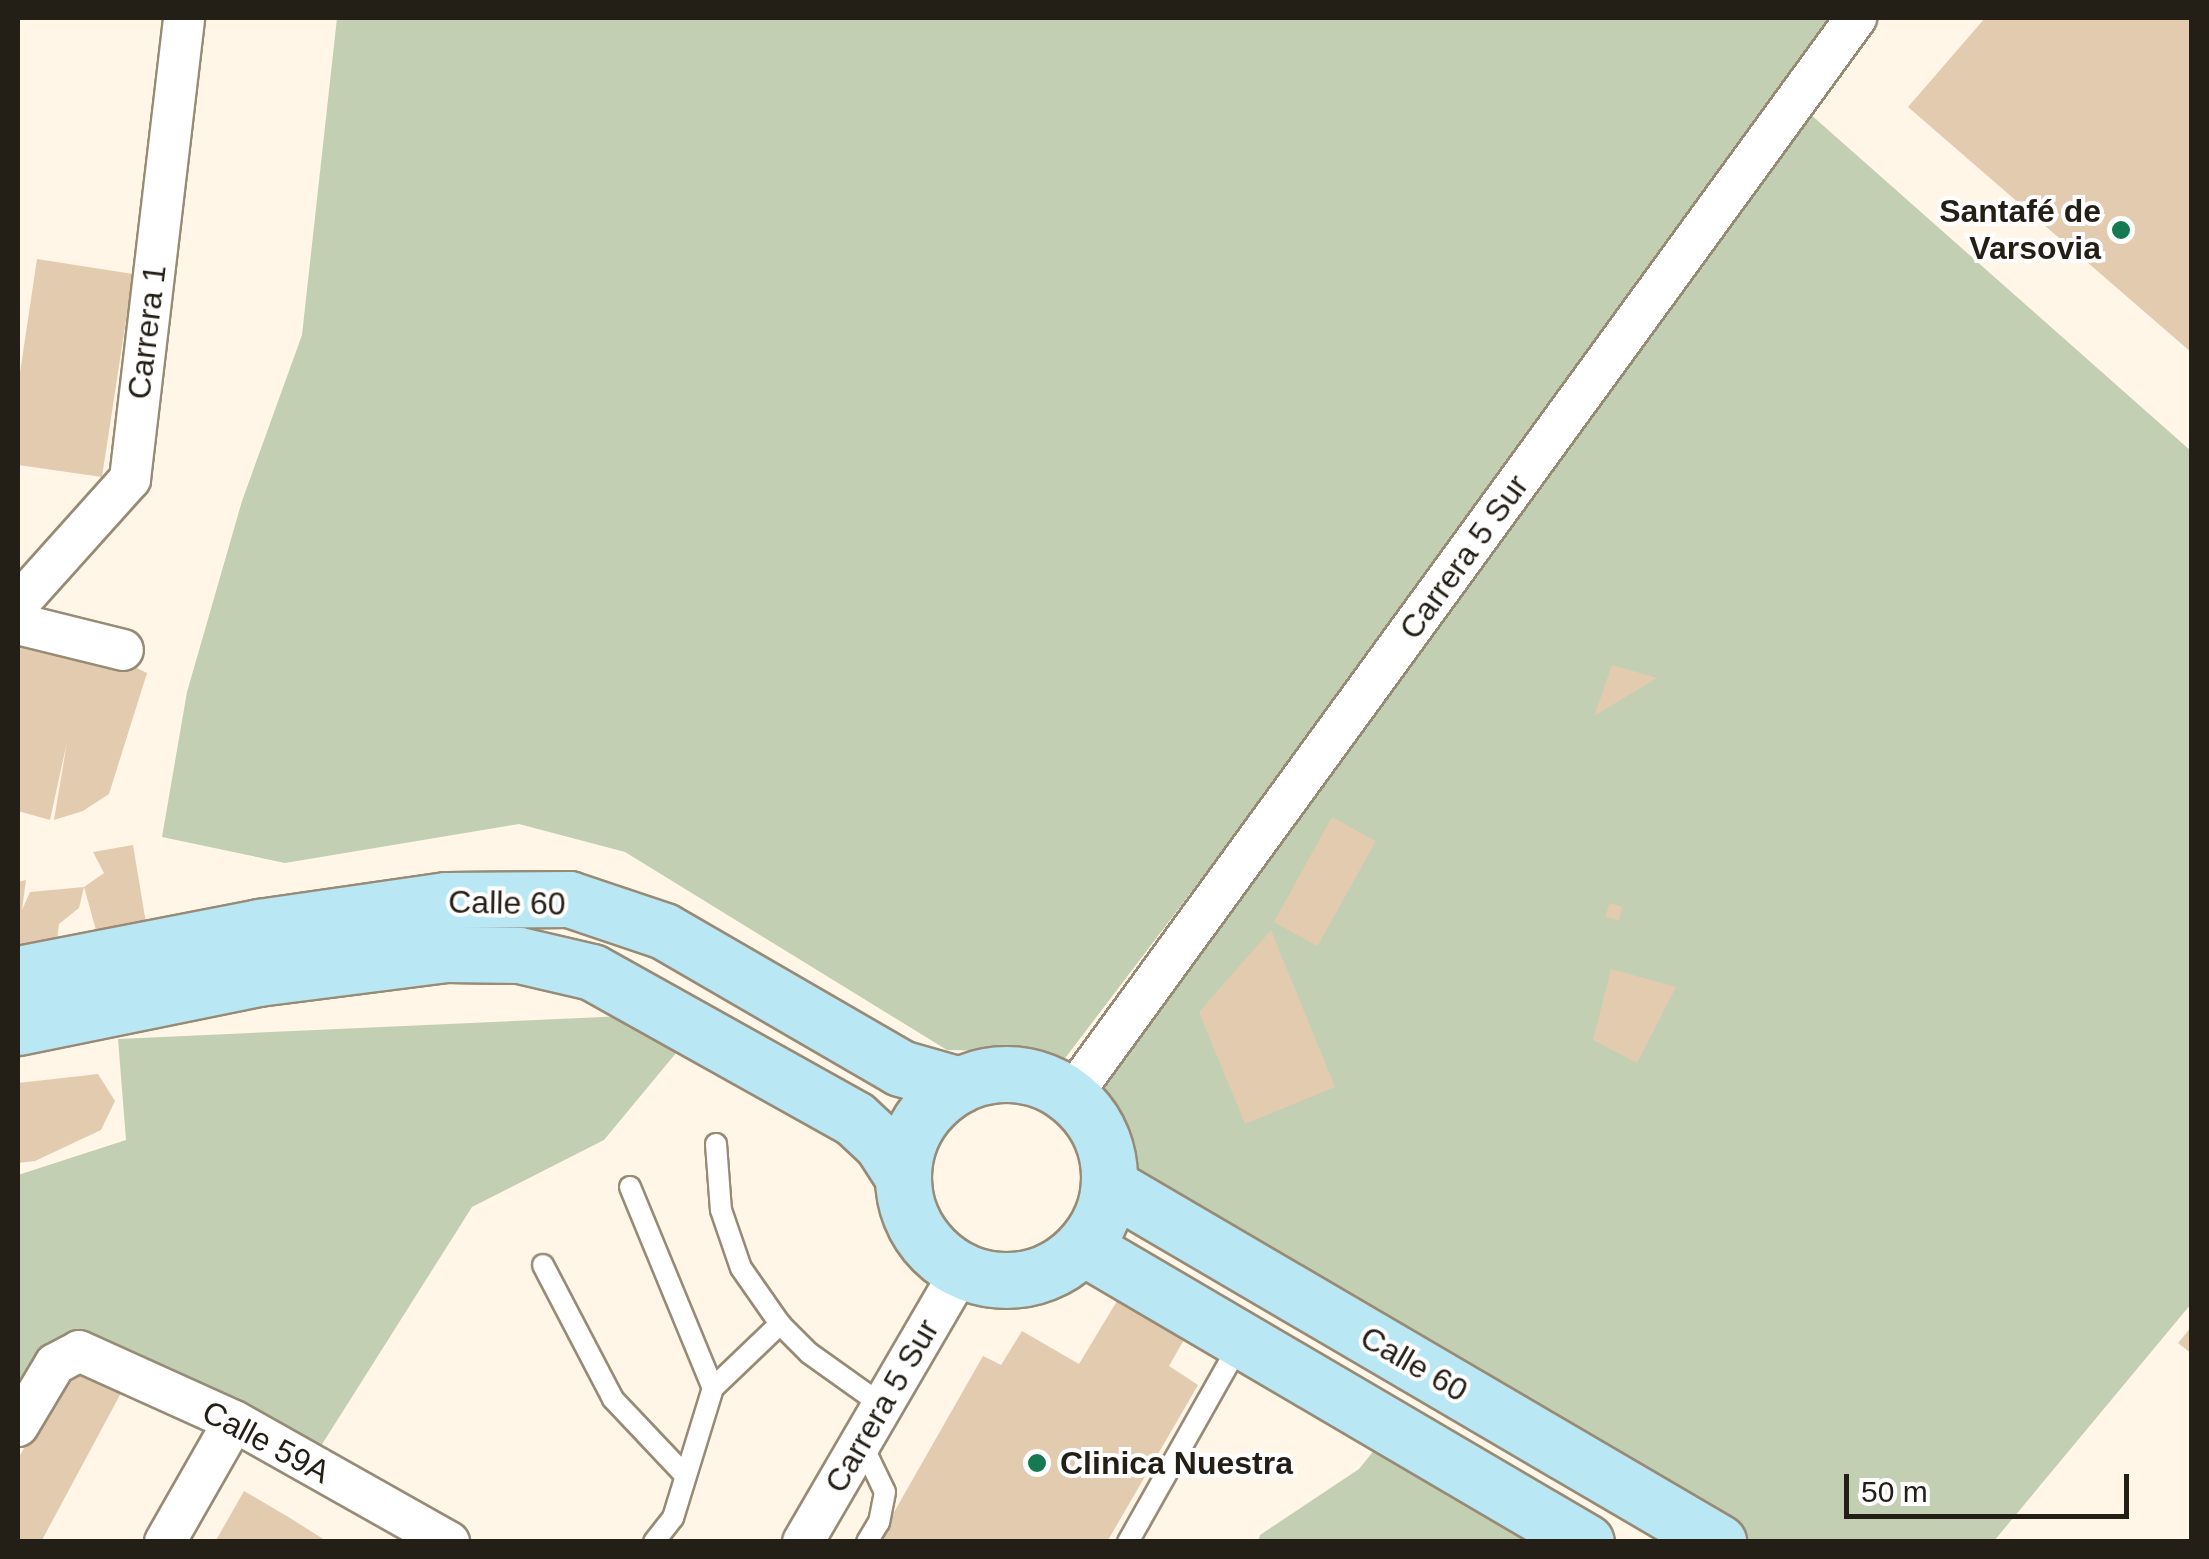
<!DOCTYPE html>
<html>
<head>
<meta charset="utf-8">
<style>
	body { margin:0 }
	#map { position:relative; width:2209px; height:1559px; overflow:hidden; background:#fff6e8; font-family:Helvetica,sans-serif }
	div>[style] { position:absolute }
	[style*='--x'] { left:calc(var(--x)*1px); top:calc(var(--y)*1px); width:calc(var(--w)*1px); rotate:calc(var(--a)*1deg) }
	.green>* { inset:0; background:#c2cfb3 }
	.building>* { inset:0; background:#e3cbb0; transform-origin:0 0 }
	.roads { filter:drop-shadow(2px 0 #988b76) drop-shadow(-2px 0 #988b76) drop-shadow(0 2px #988b76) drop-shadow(0 -2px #988b76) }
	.lane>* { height:20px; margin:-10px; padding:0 10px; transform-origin:10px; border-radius:10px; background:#fff }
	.street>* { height:40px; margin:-20px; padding:0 20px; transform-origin:20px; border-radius:20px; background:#fff }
	.secondary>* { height:55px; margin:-27.5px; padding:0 27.5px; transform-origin:27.5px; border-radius:27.5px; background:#b9e8f4 }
	.secondary>.ring { margin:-27.5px; padding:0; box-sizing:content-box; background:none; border:55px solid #b9e8f4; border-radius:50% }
	.dots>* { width:28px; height:28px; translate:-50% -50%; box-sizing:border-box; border:5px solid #fff; border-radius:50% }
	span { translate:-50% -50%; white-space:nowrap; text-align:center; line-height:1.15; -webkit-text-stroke:8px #fff; paint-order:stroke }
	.poi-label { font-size:32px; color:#231e16; font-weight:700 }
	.right { translate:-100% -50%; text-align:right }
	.left { translate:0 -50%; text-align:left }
	.street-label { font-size:32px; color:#231e16 }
	.frame { position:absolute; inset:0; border:20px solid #231e16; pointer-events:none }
	.scale { position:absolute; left:1844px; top:1474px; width:285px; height:45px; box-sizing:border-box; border:5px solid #231e16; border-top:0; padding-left:12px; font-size:30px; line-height:35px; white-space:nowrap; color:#231e16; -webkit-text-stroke:8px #fff; paint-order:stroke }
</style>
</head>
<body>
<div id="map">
	<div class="green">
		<i style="clip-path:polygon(337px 18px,1830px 18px,1454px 546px,1063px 1061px,995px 1051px,947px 1050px,625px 852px,519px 824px,285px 863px,162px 837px,187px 692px,242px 501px,302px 335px)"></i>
		<i style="clip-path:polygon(1809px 113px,2191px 451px,2191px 1304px,1994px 1541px,1750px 1541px,1125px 1179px,1116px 1137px,1092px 1096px)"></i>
		<i style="clip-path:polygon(625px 1016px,686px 1041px,604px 1140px,472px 1207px,314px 1457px,68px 1345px,18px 1424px,18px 1175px,126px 1140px,118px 1039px)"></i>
		<i style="clip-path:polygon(1384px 1438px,1545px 1542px,1258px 1542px,1260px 1535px,1359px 1469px)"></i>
	</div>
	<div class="building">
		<i style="clip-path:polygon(1985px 18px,2192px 18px,2192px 353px,1908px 107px)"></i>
		<i style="clip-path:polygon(37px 259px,133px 274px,102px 477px,18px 465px,18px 386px)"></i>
		<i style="clip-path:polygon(22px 637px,106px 653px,147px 673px,109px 794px,83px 811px,54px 820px,67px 742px,50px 820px,18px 811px,18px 652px)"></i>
		<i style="clip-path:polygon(1612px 665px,1657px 678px,1594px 716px)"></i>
		<i style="left:1332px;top:817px;width:50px;height:120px;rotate:29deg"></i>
		<i style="clip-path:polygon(133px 845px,147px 929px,96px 930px,84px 887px,104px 873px,93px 852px)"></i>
		<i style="clip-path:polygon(26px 880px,22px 910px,30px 892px,84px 887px,79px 908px,59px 924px,56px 947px,18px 952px,18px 882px)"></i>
		<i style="clip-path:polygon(1610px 903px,1622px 907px,1619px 920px,1605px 917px)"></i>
		<i style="clip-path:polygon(1271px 930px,1335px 1087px,1245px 1124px,1199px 1012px)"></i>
		<i style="clip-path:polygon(1611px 969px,1676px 987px,1637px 1063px,1593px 1040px)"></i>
		<i style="clip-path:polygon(98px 1074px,115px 1101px,101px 1130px,35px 1161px,18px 1163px,18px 1083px)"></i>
		<i style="clip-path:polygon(1129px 1281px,1196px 1319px,1169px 1366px,1198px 1385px,1107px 1542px,877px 1542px,983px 1356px,1001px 1365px,1022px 1331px,1079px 1364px)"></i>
		<i style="clip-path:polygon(2192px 1326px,2192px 1354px,2178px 1343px)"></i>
		<i style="clip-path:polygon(68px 1368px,121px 1393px,41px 1542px,18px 1542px,18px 1459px)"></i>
		<i style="clip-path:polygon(244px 1491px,290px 1518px,328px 1542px,215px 1542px)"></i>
	</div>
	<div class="roads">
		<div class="lane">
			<i style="--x:716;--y:1144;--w:66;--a:85.7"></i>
			<i style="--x:721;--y:1210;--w:61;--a:71"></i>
			<i style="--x:741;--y:1268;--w:68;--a:55.1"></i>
			<i style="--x:780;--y:1324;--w:41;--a:45"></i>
			<i style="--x:809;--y:1353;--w:90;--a:35.5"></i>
			<i style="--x:630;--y:1187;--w:217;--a:67.6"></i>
			<i style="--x:543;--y:1265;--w:151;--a:62.4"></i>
			<i style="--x:613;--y:1399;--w:103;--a:46.6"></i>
			<i style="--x:861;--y:1442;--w:55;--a:64.4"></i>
			<i style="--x:885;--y:1492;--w:31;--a:101"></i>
			<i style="--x:879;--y:1522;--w:23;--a:121"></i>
			<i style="--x:654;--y:1542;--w:31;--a:-52"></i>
			<i style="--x:673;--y:1518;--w:136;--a:-72.9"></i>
			<i style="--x:713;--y:1388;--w:93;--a:-43.7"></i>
			<i style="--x:1128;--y:1542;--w:228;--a:-60.6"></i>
		</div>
		<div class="street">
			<i style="--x:18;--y:604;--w:168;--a:-48.1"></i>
			<i style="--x:130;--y:479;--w:464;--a:-83.3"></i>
			<i style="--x:18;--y:624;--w:108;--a:13.9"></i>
			<i style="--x:1071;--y:1096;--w:1334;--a:-53.94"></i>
			<i style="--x:18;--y:1426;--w:72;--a:-59.2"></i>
			<i style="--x:55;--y:1364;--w:27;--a:-28"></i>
			<i style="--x:79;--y:1351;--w:170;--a:24.3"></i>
			<i style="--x:234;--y:1421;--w:247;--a:29.4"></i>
			<i style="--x:165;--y:1542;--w:139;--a:-60.3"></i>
			<i style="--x:803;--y:1542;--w:314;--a:-59.8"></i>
		</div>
		<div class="secondary">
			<i style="--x:18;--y:974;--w:246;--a:-11"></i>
			<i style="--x:259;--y:927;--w:189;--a:-8.2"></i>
			<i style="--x:446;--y:900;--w:123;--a:-0.5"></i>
			<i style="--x:569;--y:899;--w:100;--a:18.6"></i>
			<i style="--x:664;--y:931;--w:273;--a:30.1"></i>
			<i style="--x:900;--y:1068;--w:62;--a:15.8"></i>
			<i style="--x:18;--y:1027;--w:245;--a:-11.5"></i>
			<i style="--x:258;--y:978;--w:190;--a:-7.3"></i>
			<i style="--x:446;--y:954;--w:73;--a:0.8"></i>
			<i style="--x:519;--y:955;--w:75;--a:13.1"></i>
			<i style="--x:592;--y:972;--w:301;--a:29.2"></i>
			<i style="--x:855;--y:1119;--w:35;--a:43"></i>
			<i style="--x:881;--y:1143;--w:40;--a:57.1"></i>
			<i class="ring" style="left:903px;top:1074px;width:151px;height:151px"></i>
			<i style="--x:1110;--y:1186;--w:705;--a:30.35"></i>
			<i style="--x:1083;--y:1247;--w:583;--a:30.39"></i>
		</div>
	</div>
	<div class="dots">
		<i style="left:2121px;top:230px;background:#157951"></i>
		<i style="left:1037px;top:1463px;background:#157951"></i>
	</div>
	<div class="poi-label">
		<span class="right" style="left:2101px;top:230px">Santafé de<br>Varsovia</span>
		<span class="left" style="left:1060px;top:1463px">Clinica Nuestra</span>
	</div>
	<div class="street-label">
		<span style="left:147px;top:332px;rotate:-83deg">Carrera 1</span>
		<span style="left:1464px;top:557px;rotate:-54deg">Carrera 5 Sur</span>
		<span style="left:507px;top:903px;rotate:1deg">Calle 60</span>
		<span style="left:1414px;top:1364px;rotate:30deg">Calle 60</span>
		<span style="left:882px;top:1406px;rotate:-60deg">Carrera 5 Sur</span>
		<span style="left:266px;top:1442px;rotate:28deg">Calle 59A</span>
	</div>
	<div class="frame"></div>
	<div class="scale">50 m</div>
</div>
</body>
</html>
